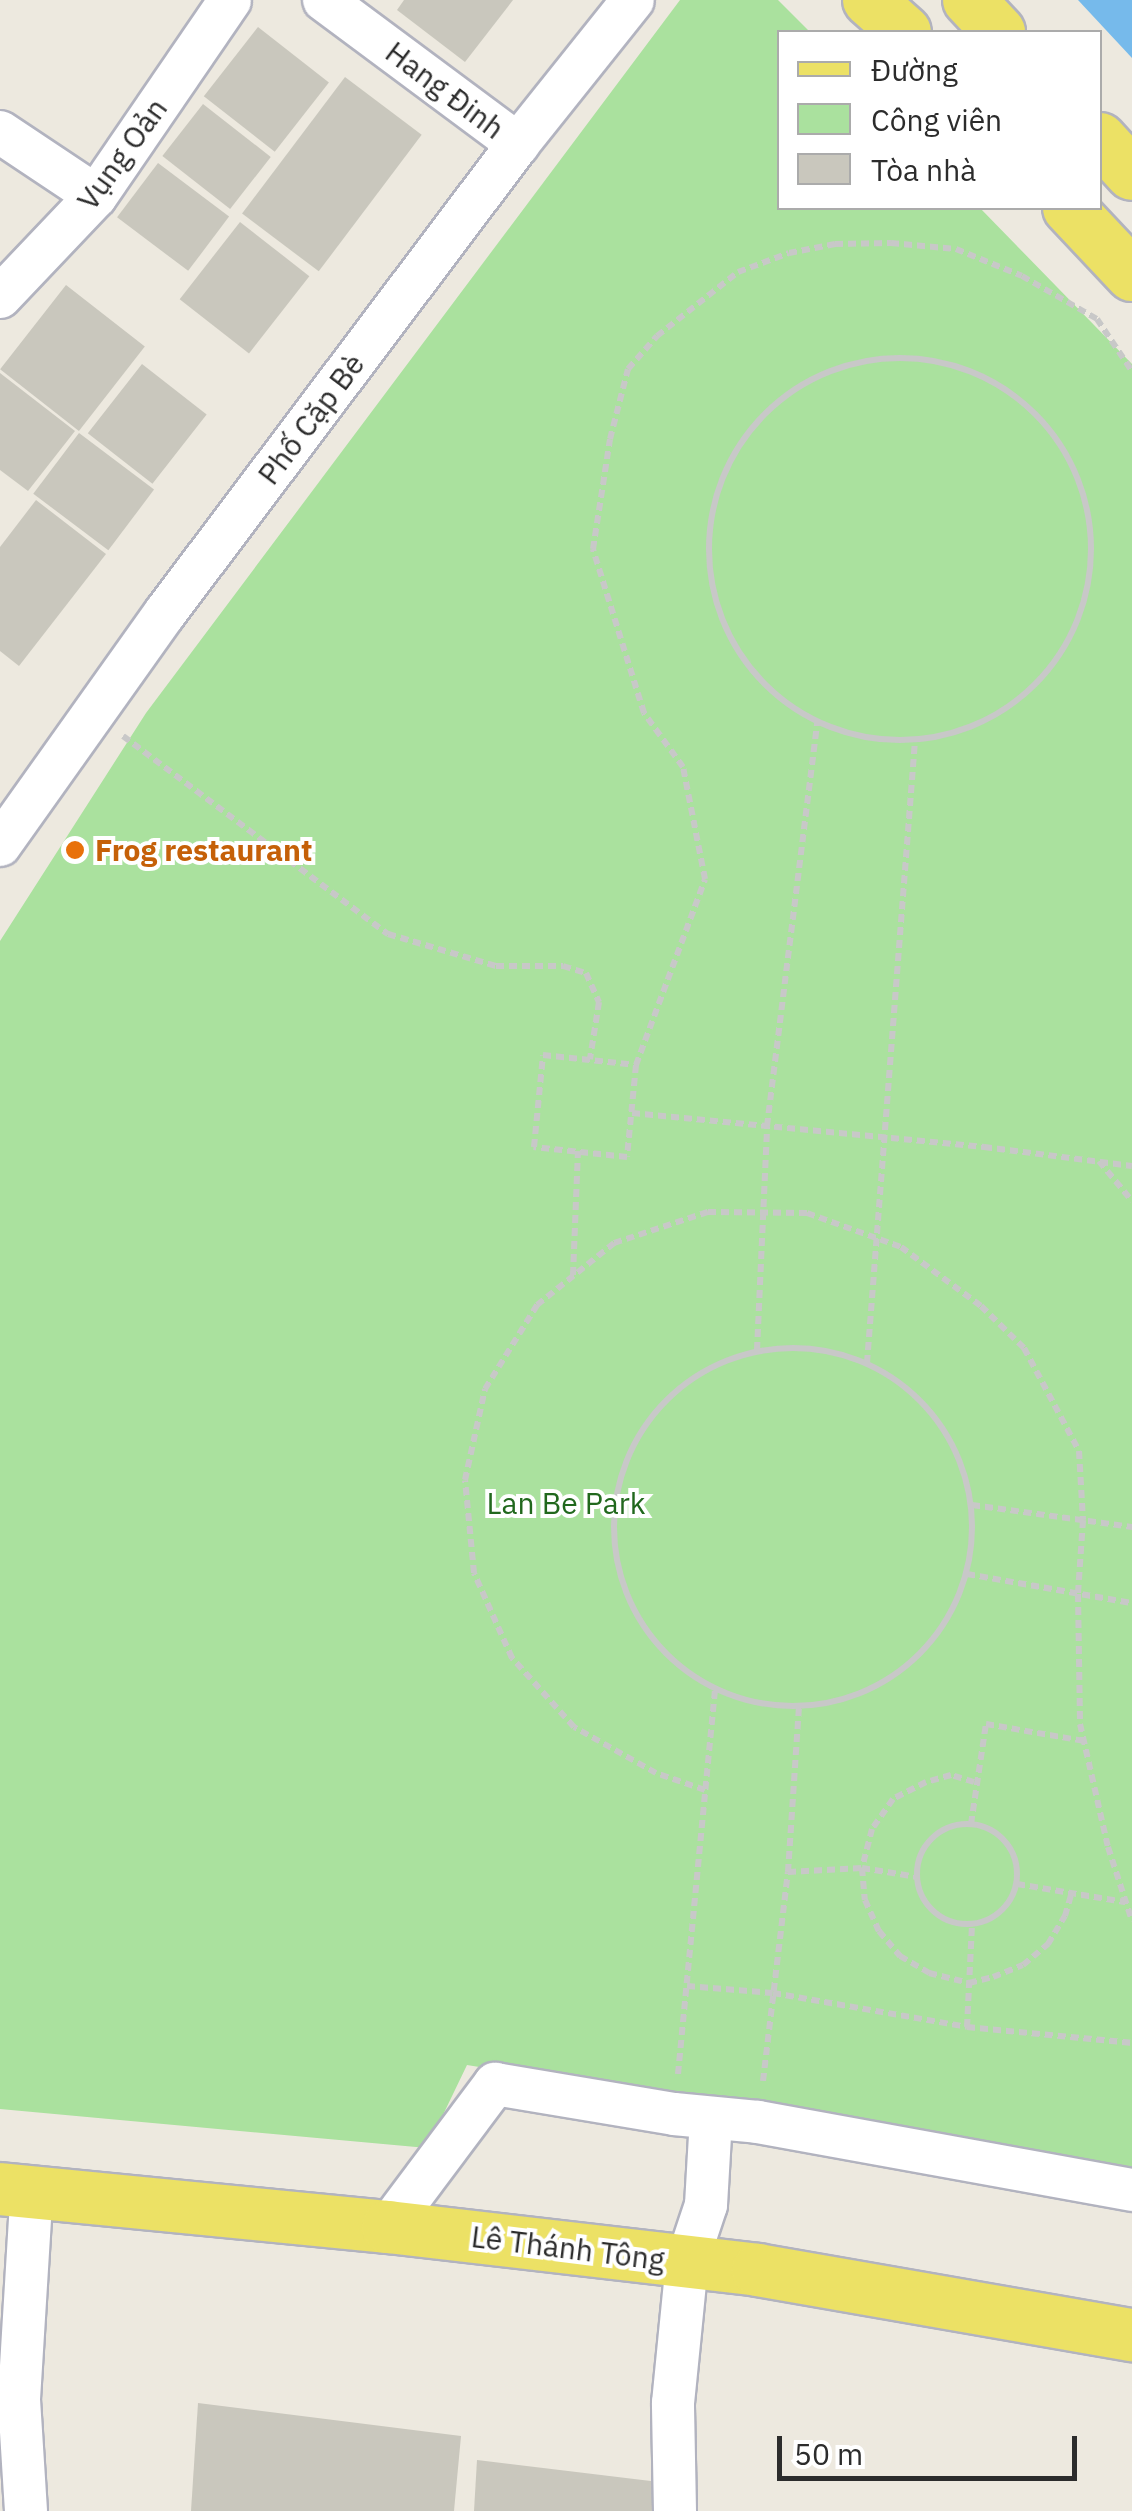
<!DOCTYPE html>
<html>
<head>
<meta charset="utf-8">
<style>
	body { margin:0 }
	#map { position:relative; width:1132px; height:2511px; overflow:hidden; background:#ede9df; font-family:"IBM Plex Sans",sans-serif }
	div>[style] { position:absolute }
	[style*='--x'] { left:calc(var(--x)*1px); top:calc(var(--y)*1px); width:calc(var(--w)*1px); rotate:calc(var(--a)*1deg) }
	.green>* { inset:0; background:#aae19e }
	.water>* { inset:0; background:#76baeb }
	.building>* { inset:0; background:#c9c7bd; transform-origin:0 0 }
	.path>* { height:6px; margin-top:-3px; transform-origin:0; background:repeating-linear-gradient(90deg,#c8c8c8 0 8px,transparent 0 13px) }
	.path>.ring { margin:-3px; padding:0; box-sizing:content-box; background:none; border:6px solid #c8c8c8; border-radius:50% }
	.roads { filter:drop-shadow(2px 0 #b2b3bf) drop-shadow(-2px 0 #b2b3bf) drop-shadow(0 2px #b2b3bf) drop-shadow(0 -2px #b2b3bf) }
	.minor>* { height:42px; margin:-21px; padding:0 21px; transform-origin:21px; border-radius:21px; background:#fff }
	.major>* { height:52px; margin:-26px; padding:0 26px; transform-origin:26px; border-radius:26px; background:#ece165 }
	.dots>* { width:28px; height:28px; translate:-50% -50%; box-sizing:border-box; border:5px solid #fff; border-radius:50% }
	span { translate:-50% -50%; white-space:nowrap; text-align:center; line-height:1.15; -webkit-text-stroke:8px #fff; paint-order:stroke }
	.street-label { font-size:30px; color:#2c2c2c }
	.food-label { font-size:30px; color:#c56008; font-weight:700 }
	.left { translate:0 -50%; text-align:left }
	.park-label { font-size:30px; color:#21681d }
	.legend { position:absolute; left:777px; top:30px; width:325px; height:180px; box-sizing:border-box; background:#fff; border:2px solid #ababab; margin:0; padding:12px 18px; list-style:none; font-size:30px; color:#2c2c2c }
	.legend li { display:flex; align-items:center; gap:20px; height:50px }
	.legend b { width:50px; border:2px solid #ababab }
	.scale { position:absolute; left:777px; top:2436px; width:300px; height:45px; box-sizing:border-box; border:5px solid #2c2c2c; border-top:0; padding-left:12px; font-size:30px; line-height:35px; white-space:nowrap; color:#2c2c2c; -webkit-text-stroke:8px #fff; paint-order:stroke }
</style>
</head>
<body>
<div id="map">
	<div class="green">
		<i style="clip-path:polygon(680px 0,778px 0,810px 32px,780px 32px,780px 208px,980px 208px,1132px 364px,1132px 2173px,467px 2065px,427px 2148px,0 2109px,0 941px,146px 713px)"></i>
	</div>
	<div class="water">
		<i style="clip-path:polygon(1078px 0,1132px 0,1132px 58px)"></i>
	</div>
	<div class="building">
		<i style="clip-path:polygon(404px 0,513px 0,465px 62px,397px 10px)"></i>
		<i style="left:258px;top:27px;width:90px;height:88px;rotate:38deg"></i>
		<i style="left:345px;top:77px;width:96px;height:171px;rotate:37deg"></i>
		<i style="left:203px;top:104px;width:86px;height:66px;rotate:38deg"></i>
		<i style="left:158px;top:163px;width:89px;height:68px;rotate:37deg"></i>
		<i style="left:240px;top:222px;width:88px;height:98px;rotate:38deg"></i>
		<i style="left:66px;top:285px;width:100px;height:107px;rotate:38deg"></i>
		<i style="left:142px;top:364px;width:82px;height:88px;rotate:38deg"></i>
		<i style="clip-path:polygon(0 373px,75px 431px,28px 491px,0 470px)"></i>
		<i style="left:79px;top:433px;width:94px;height:76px;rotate:37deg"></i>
		<i style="clip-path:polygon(36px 500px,106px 554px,19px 666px,0 651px,0 547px)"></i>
		<i style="clip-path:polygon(198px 2403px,461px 2436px,454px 2511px,191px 2511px)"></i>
		<i style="clip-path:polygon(477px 2460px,659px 2482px,656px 2511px,474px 2511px)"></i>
	</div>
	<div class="path">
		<i class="ring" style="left:709px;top:358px;width:376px;height:376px"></i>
		<i style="--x:123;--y:736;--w:331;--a:36.8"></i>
		<i style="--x:388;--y:934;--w:113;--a:16.5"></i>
		<i style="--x:496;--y:966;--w:67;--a:0"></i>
		<i style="--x:563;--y:966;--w:24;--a:17"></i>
		<i style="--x:586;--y:973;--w:32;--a:66"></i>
		<i style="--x:599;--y:1002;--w:58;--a:99"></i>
		<i style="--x:543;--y:1055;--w:94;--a:6.1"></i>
		<i style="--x:636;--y:1065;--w:92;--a:95.6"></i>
		<i style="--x:627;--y:1157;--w:94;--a:-173.9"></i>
		<i style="--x:534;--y:1147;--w:92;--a:-84.4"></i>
		<i style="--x:636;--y:1065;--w:198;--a:-69.6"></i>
		<i style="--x:705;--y:879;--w:114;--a:-101.1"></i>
		<i style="--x:683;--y:767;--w:67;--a:-125.8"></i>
		<i style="--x:644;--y:713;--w:172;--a:-107.3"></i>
		<i style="--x:593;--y:549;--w:111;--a:-81.2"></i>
		<i style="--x:610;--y:439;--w:72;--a:-75.6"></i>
		<i style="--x:628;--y:369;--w:44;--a:-48.7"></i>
		<i style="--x:657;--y:336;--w:103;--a:-38.3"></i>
		<i style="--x:738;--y:272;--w:54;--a:-20.4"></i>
		<i style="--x:789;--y:253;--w:47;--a:-11.1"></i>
		<i style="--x:835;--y:244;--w:56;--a:-1"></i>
		<i style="--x:891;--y:243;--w:65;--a:5.3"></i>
		<i style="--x:956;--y:249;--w:71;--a:22.2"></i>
		<i style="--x:1022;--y:276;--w:86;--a:29.8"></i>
		<i style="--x:1097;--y:319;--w:63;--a:56.1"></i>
		<i style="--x:632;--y:1113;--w:354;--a:5.5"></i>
		<i style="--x:984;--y:1147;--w:149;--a:7.3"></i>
		<i style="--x:1099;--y:1161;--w:52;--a:50.5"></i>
		<i style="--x:573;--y:1275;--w:124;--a:-87.7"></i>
		<i class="ring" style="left:614px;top:1348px;width:352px;height:352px"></i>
		<i style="--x:757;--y:1350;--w:224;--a:-87.4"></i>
		<i style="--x:767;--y:1126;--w:407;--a:-82.9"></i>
		<i style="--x:867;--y:1363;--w:624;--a:-85.59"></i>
		<i style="--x:972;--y:1505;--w:162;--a:7.8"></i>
		<i style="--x:967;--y:1574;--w:168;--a:10"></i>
		<i style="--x:974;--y:1782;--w:24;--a:-163"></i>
		<i style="--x:951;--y:1775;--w:26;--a:164"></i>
		<i style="--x:926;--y:1782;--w:37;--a:153"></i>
		<i style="--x:893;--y:1799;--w:37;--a:125"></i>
		<i style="--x:872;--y:1829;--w:40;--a:104.4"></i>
		<i style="--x:862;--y:1868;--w:32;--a:85"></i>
		<i style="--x:865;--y:1900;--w:34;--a:66"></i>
		<i style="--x:879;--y:1931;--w:33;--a:50"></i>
		<i style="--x:900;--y:1956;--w:34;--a:30"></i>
		<i style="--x:929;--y:1973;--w:41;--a:14"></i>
		<i style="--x:969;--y:1983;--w:25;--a:-14"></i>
		<i style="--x:993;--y:1977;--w:32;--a:-22"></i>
		<i style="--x:1023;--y:1965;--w:33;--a:-40"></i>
		<i style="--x:1048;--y:1944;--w:33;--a:-59"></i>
		<i style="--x:1065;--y:1916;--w:26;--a:-74"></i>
		<i style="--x:705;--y:1790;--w:52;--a:-160.9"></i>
		<i style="--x:656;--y:1773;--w:94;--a:-150.7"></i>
		<i style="--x:574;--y:1727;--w:93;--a:-131.9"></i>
		<i style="--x:512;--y:1658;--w:93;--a:-114.1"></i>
		<i style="--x:474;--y:1573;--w:93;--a:-95.5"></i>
		<i style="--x:465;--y:1480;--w:93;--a:-77.6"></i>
		<i style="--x:485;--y:1389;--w:99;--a:-58.2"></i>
		<i style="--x:537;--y:1305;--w:99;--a:-38.8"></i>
		<i style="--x:614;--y:1243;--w:99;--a:-18.3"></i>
		<i style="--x:708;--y:1212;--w:99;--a:0.6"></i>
		<i style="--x:807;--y:1213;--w:100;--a:19.9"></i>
		<i style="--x:901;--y:1247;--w:99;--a:36.4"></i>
		<i style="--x:981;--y:1306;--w:60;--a:44.3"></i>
		<i style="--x:1024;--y:1348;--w:117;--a:61.9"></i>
		<i style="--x:1079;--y:1451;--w:69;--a:86.7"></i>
		<i style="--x:1083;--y:1520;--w:74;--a:93.9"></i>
		<i style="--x:1078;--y:1594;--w:130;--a:89.1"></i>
		<i style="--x:1080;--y:1724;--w:126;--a:77.2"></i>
		<i style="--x:1108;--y:1847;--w:78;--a:72"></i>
		<i class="ring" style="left:917px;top:1824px;width:94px;height:94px"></i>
		<i style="--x:971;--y:1824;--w:101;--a:-81.5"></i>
		<i style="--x:986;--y:1724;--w:99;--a:9.8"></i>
		<i style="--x:788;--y:1872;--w:74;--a:-3.1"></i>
		<i style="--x:862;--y:1868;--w:56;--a:9.3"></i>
		<i style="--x:1017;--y:1884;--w:109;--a:9.5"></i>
		<i style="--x:687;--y:1986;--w:86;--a:4.7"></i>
		<i style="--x:773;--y:1993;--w:197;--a:9.9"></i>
		<i style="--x:967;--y:2027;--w:166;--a:5.5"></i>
		<i style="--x:967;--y:2027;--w:103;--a:-87.2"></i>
		<i style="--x:678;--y:2074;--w:387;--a:-84.5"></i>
		<i style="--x:763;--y:2081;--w:210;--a:-83.2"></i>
		<i style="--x:788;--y:1872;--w:165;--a:-86.2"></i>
	</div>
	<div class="roads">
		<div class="minor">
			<i style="--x:324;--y:0;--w:242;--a:36.6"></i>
			<i style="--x:0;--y:132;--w:115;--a:33.7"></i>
			<i style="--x:0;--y:297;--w:139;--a:-46.5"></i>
			<i style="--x:96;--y:196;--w:237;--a:-55.6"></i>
			<i style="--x:0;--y:845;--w:285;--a:-54.6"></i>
			<i style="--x:165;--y:613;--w:587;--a:-53.03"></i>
			<i style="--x:518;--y:144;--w:184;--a:-51.4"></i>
			<i style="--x:388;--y:2227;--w:179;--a:-53.2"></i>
			<i style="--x:495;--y:2084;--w:181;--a:9.5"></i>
			<i style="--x:674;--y:2114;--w:84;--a:5.4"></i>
			<i style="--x:758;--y:2122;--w:380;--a:10.3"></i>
			<i style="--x:26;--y:2511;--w:112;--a:-93.6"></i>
			<i style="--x:19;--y:2399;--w:210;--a:-86.5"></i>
			<i style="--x:675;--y:2511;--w:108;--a:-91.1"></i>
			<i style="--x:673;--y:2403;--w:142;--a:-84.3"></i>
			<i style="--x:687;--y:2262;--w:60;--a:-71.6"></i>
			<i style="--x:706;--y:2205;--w:87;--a:-86.7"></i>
		</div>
		<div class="major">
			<i style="--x:869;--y:0;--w:48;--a:41.6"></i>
			<i style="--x:969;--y:0;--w:44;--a:46.8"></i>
			<i style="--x:1100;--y:139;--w:47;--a:47.6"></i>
			<i style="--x:1069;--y:208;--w:92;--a:46.8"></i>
			<i style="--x:0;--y:2189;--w:390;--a:5.6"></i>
			<i style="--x:388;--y:2227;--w:372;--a:6.6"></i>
			<i style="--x:758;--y:2270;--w:380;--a:9.9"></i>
		</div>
	</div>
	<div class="dots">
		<i style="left:75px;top:850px;background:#e8710a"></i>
	</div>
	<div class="street-label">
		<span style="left:445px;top:90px;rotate:37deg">Hang Đinh</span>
		<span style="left:122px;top:154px;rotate:-54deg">Vụng Oản</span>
		<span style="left:311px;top:419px;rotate:-53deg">Phố Cặp Bè</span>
		<span style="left:568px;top:2248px;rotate:7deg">Lê Thánh Tông</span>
	</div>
	<div class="food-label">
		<span class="left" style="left:95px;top:850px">Frog restaurant</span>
	</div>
	<div class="park-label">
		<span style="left:566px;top:1503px">Lan Be Park</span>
	</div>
	<ul class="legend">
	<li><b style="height:12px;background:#ece165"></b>Đường</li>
	<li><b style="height:28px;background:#aae19e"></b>Công viên</li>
	<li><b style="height:28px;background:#c9c7bd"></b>Tòa nhà</li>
	</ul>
	<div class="scale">50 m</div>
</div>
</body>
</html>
